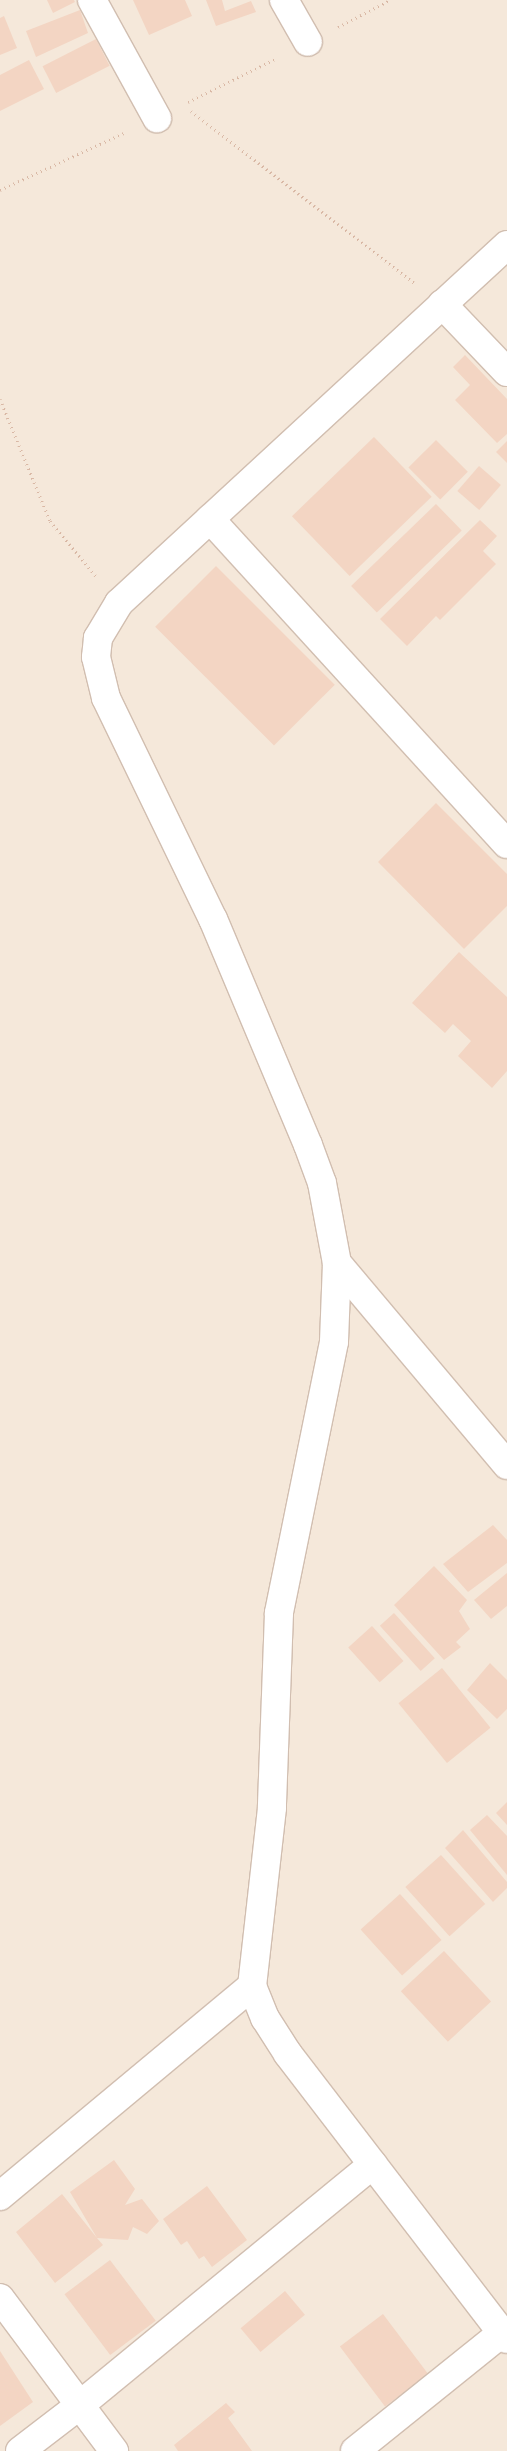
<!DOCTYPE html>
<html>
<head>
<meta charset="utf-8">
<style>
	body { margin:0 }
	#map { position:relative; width:507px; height:2451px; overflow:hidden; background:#fdf6ec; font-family:Jost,sans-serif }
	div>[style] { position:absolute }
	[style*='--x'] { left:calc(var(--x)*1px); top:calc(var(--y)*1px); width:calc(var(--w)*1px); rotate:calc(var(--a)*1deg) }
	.residential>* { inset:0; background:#f5e8da; transform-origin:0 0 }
	.building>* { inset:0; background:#f3d5c3; transform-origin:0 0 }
	.path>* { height:3px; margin-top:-1.5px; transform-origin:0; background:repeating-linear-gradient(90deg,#d9b8a5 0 1px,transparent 0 5px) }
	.roads { filter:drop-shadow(1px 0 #d1beb0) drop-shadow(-1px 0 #d1beb0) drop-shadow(0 1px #d1beb0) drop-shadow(0 -1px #d1beb0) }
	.minor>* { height:28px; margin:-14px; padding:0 14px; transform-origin:14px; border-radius:14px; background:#fff }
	span { translate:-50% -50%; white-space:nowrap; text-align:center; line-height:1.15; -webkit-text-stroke:4.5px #fffaf3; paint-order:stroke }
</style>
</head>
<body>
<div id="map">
	<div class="residential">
		<i style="left:0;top:0;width:507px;height:2451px"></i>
	</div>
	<div class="building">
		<i style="clip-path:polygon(47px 0,74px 0,75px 2px,53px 13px)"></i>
		<i style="clip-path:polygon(133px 0,185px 0,192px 16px,149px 35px)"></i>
		<i style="clip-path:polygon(206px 0,222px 0,225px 11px,251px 1px,256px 12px,216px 26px)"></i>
		<i style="clip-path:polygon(80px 10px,88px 33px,36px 57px,26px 31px)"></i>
		<i style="clip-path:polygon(4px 16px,17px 48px,0 55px,0 18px)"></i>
		<i style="left:96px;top:39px;width:30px;height:60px;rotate:63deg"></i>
		<i style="clip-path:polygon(29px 60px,44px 89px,0 111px,0 75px)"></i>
		<i style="clip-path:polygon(465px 355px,507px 399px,507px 434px,497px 443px,455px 400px,470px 385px,453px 367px)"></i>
		<i style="left:374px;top:437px;width:83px;height:114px;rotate:46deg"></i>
		<i style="left:436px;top:440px;width:45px;height:39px;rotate:45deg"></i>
		<i style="clip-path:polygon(507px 441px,507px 463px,496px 452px)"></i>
		<i style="left:479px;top:466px;width:29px;height:33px;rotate:41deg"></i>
		<i style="left:436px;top:504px;width:37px;height:118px;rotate:46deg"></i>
		<i style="clip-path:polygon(480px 520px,497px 536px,483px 551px,496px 564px,440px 620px,436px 616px,407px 646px,380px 619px)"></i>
		<i style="left:216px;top:566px;width:168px;height:86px;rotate:45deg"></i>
		<i style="clip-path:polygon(436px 803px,507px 874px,507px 906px,464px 949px,378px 862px)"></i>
		<i style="clip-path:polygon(459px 952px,507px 997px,507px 1071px,492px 1088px,458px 1056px,471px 1041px,453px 1024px,445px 1033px,412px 1003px)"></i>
		<i style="clip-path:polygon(493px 1525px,507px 1540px,507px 1563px,468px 1592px,443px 1564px)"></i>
		<i style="clip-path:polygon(434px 1566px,467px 1600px,459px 1611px,470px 1629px,456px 1642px,461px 1647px,444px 1660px,394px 1605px)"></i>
		<i style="clip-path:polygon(507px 1573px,507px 1606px,491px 1619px,474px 1600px)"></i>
		<i style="left:394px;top:1613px;width:61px;height:19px;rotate:48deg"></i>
		<i style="left:372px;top:1626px;width:47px;height:32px;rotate:48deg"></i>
		<i style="clip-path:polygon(490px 1663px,507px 1680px,507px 1709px,497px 1719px,467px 1690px)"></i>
		<i style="left:442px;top:1668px;width:77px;height:56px;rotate:51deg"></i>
		<i style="clip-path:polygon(507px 1802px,507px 1825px,496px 1813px)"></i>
		<i style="clip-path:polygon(487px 1815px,507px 1836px,507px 1875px,470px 1830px)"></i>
		<i style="clip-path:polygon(463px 1830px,507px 1882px,507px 1888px,493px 1902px,445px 1848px)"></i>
		<i style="left:441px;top:1855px;width:66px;height:48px;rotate:48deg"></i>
		<i style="left:400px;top:1894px;width:62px;height:53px;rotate:48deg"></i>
		<i style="left:444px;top:1951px;width:69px;height:59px;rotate:47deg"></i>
		<i style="clip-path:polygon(114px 2160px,135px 2189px,125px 2205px,142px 2199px,159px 2221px,147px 2234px,133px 2227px,128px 2240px,97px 2238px,103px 2245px,55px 2283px,16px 2232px,62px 2194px,97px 2238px,70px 2192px)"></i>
		<i style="clip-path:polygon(207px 2186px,247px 2240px,212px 2267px,204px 2256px,199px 2259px,187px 2241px,181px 2245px,163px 2219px)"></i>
		<i style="left:110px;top:2260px;width:76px;height:57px;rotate:53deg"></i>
		<i style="left:285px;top:2291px;width:31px;height:58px;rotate:50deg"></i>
		<i style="left:383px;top:2314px;width:75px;height:54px;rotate:53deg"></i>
		<i style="clip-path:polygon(0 2351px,33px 2402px,0 2426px)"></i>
		<i style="clip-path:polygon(226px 2403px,235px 2412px,228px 2418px,252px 2451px,178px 2451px,174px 2445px)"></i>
	</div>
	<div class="path">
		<i style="--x:338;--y:27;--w:59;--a:-27.4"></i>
		<i style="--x:188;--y:102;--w:99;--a:-26.3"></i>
		<i style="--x:191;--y:111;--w:282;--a:37.6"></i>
		<i style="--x:0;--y:190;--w:136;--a:-24.7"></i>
		<i style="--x:0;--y:399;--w:132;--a:67.7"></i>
		<i style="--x:50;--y:521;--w:72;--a:50.1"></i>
	</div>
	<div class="roads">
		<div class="minor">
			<i style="--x:92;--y:0;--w:135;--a:61.2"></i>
			<i style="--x:284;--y:0;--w:48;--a:60.3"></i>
			<i style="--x:507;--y:245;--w:528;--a:137.3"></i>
			<i style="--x:119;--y:603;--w:41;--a:121"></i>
			<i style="--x:98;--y:638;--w:19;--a:96"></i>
			<i style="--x:96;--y:657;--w:42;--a:76.3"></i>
			<i style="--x:106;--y:698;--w:246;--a:64.2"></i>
			<i style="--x:213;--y:919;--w:245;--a:67.2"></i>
			<i style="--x:308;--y:1145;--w:40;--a:69.8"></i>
			<i style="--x:322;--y:1183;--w:81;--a:79.4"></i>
			<i style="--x:337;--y:1263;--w:79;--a:92.2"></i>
			<i style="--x:334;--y:1342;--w:277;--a:101.5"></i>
			<i style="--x:279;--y:1613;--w:195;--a:92.1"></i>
			<i style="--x:272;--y:1808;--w:179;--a:96.4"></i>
			<i style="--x:252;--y:1986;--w:35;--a:68"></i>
			<i style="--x:265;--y:2018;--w:43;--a:57.4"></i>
			<i style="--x:288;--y:2054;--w:359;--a:52.5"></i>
			<i style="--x:442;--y:304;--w:94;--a:46.3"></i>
			<i style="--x:210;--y:519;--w:440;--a:47.6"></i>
			<i style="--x:337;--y:1263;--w:264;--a:49.9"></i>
			<i style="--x:0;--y:2196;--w:328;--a:-39.8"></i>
			<i style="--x:0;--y:2298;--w:191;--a:53.3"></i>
			<i style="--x:20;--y:2451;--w:76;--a:-37.5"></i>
			<i style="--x:80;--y:2405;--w:379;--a:-39.4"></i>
			<i style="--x:355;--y:2451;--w:189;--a:-38.8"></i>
		</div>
	</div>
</div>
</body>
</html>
